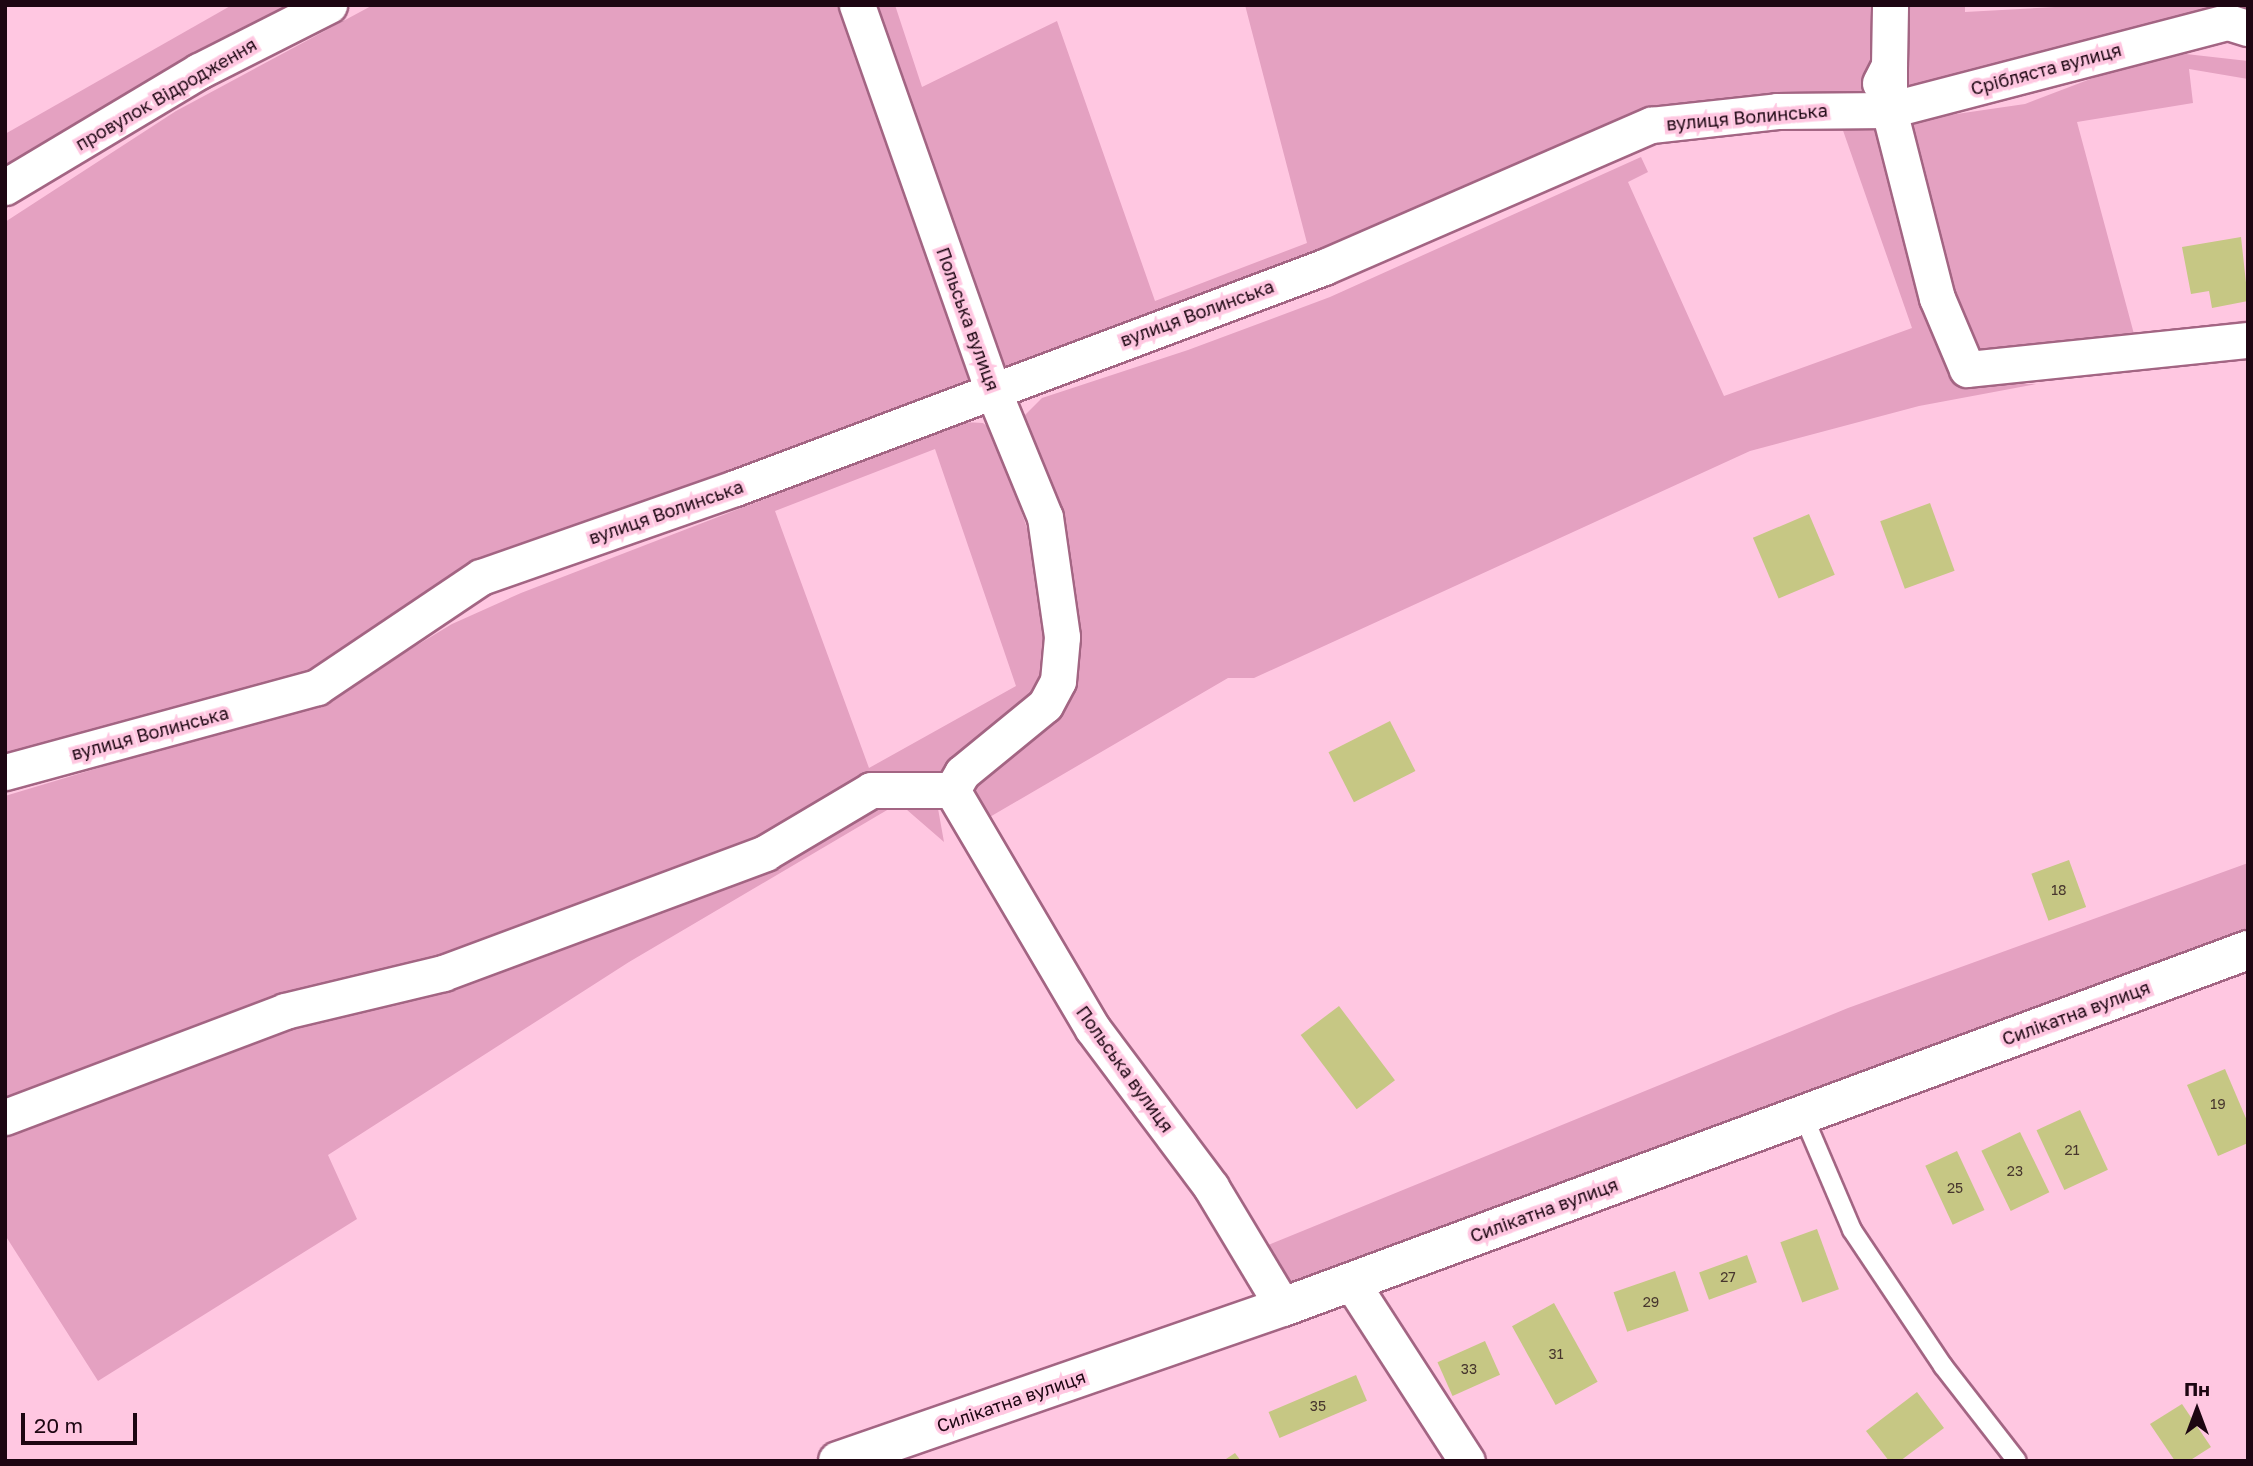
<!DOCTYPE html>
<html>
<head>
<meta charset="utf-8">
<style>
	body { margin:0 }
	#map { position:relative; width:2253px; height:1466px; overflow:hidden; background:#ffc7e1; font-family:"Golos Text",sans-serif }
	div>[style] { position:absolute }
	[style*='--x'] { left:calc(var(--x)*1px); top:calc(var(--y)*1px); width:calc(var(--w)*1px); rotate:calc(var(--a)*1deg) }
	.green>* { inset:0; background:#e4a1c1 }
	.building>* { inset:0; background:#c6c784; transform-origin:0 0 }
	.roads { filter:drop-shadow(2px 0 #a36583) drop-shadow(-2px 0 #a36583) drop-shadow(0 2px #a36583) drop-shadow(0 -2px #a36583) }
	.lane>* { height:18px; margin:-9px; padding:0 9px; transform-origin:9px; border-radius:9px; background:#fff }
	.street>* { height:35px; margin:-17.5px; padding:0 17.5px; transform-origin:17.5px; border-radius:17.5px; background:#fff }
	.secondary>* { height:38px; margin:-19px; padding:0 19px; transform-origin:19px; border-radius:19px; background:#fff }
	span { translate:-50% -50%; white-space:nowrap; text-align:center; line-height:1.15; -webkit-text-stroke:7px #ffc7e1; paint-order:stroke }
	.number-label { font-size:14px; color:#47362e }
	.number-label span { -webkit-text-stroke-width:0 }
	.street-label { font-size:18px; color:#1d0612 }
	.frame { position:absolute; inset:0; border:7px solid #1d0612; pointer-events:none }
	.north { position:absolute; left:2162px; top:1375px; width:70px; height:70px; -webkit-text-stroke:5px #ffc7e1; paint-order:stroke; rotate:0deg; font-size:19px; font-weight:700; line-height:28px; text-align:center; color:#1d0612 }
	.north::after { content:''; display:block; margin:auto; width:24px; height:32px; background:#1d0612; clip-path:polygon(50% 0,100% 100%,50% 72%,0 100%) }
	.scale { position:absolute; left:21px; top:1413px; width:116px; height:32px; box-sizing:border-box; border:4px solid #1d0612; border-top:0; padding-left:9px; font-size:21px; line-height:24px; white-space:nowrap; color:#1d0612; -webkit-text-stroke:5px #ffc7e1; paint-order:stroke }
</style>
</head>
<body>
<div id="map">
	<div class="green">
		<i style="clip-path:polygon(232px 5px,340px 5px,5px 203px,5px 134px)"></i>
		<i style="clip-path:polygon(373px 5px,848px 5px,979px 386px,515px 580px,447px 611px,376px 654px,5px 779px,5px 222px,176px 111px)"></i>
		<i style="clip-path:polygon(870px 5px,895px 5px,922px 87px,1057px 21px,1155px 301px,1307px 243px,1245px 5px,1878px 5px,1873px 79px,1863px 91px,1844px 100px,1738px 109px,1002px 378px)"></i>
		<i style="clip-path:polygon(1902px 5px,1965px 5px,1965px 12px,2093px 5px,2248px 5px,2248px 43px,2217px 38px,1913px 94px,1904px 79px)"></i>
		<i style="clip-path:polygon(2186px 54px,2248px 61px,2248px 79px,2189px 69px,2193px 103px,2077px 122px,2134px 334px,2248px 320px,2248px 347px,1968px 360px,1908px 135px,1913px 125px,1929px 118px,2025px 104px,2114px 70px)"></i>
		<i style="clip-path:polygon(1839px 119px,1872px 127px,1883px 139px,1971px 378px,1992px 384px,2036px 384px,1919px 406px,1750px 451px,1254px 678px,1228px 678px,964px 832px,959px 791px,1069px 684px,1020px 432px,1023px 417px,1042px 398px,1188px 350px,1330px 297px,1641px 157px,1648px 172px,1628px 182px,1724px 396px,1912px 328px)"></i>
		<i style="clip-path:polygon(evenodd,964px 422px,983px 423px,993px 431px,1027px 528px,1043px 593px,1047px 678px,937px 803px,944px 842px,899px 803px,629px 962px,328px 1155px,357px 1219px,98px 1381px,5px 1235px,5px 796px,298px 708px,384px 665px,452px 624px,521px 593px,964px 422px,935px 449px,1016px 686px,869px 768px,775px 511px,935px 449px)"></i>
		<i style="clip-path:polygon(2248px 863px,2248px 935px,1619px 1160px,1290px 1286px,1244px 1255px,1848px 1008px)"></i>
	</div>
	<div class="building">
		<i style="clip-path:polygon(2241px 237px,2248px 301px,2212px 308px,2209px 291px,2191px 294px,2182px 247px)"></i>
		<i style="left:1930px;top:503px;width:72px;height:53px;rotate:70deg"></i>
		<i style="left:1809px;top:514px;width:66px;height:61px;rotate:67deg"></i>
		<i style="left:1390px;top:721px;width:56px;height:69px;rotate:63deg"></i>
		<i style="left:2069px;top:860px;width:50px;height:40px;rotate:70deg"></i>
		<i style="left:1339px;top:1006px;width:93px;height:48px;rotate:53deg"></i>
		<i style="clip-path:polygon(2225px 1069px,2248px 1123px,2248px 1143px,2218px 1156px,2187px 1085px)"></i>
		<i style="left:2080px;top:1110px;width:66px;height:48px;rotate:65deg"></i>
		<i style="left:2020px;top:1132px;width:67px;height:43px;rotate:64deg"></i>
		<i style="left:1957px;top:1151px;width:65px;height:35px;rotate:65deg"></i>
		<i style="left:1817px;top:1229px;width:64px;height:39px;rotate:70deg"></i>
		<i style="left:1747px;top:1255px;width:29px;height:51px;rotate:70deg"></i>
		<i style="left:1675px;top:1271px;width:42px;height:65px;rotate:71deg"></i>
		<i style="left:1554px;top:1303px;width:90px;height:48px;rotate:61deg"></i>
		<i style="left:1485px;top:1341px;width:37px;height:52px;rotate:66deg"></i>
		<i style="left:1356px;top:1375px;width:28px;height:95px;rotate:67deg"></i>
		<i style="clip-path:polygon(1917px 1392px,1944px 1428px,1900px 1461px,1889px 1461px,1866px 1431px)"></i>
		<i style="clip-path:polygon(2182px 1404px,2211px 1447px,2189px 1461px,2175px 1461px,2150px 1424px)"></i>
		<i style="clip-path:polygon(1235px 1453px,1241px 1461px,1223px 1461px)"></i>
	</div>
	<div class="roads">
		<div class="lane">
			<i style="--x:1803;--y:1115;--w:125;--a:66.9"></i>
			<i style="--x:1852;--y:1230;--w:164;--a:56.2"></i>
			<i style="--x:1943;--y:1366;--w:120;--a:52.1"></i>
		</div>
		<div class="street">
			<i style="--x:857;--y:5;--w:406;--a:70.6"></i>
			<i style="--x:992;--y:388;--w:139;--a:67.7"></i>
			<i style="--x:1045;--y:517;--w:121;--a:81.9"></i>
			<i style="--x:1062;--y:637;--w:44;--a:95.2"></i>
			<i style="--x:1058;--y:681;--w:27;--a:118"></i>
			<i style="--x:1045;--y:705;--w:107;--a:140.7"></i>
			<i style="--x:962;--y:773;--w:20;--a:120"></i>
			<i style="--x:1889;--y:65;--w:45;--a:90"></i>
			<i style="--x:1889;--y:110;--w:350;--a:-14.6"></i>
			<i style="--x:2228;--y:22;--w:21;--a:17"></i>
			<i style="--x:1880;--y:83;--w:20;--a:-63"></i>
			<i style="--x:1889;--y:65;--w:60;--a:-89"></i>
			<i style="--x:5;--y:187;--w:226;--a:-30.9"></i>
			<i style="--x:199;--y:71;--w:146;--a:-26.9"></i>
			<i style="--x:5;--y:772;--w:323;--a:-15.2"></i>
			<i style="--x:317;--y:687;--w:197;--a:-33.9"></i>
			<i style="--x:481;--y:577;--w:269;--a:-19.3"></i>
			<i style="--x:735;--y:488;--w:629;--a:-20.57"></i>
			<i style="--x:1324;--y:267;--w:357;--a:-23.5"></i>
			<i style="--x:1651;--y:125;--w:127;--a:-6.3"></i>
			<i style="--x:1777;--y:111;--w:112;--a:-0.5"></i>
			<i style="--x:1889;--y:110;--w:194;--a:75.7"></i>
			<i style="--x:1937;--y:298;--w:77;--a:67.1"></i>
			<i style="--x:1967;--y:369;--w:282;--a:-5.9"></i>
			<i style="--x:952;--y:790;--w:277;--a:59.5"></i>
			<i style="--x:1093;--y:1029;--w:197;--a:53.2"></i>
			<i style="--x:1211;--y:1187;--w:140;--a:59"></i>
			<i style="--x:5;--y:1117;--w:299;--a:-20.7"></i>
			<i style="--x:285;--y:1011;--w:163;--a:-13.5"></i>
			<i style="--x:443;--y:973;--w:344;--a:-20.4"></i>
			<i style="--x:765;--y:853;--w:123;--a:-30.7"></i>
			<i style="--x:871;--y:790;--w:81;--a:0"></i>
			<i style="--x:1351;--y:1282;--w:213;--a:57.1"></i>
		</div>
		<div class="secondary">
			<i style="--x:838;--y:1461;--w:471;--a:-19.1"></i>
			<i style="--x:1283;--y:1307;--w:1029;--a:-20.3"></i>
		</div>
	</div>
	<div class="number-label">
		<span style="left:2059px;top:890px">18</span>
		<span style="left:2218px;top:1104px">19</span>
		<span style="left:2072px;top:1150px">21</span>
		<span style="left:2015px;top:1171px">23</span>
		<span style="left:1955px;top:1188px">25</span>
		<span style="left:1728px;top:1277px">27</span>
		<span style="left:1651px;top:1302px">29</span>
		<span style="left:1556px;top:1354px">31</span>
		<span style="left:1469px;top:1369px">33</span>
		<span style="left:1318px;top:1406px">35</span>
	</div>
	<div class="street-label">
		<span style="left:2046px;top:69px;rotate:-15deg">Срібляста вулиця</span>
		<span style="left:166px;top:94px;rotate:-30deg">провулок Відродження</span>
		<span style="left:1747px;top:117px;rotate:-5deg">вулиця Волинська</span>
		<span style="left:1197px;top:313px;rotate:-20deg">вулиця Волинська</span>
		<span style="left:968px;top:319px;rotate:70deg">Польська вулиця</span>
		<span style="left:666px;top:512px;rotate:-19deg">вулиця Волинська</span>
		<span style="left:150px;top:733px;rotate:-15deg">вулиця Волинська</span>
		<span style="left:2076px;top:1013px;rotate:-20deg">Силікатна вулиця</span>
		<span style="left:1125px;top:1069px;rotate:54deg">Польська вулиця</span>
		<span style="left:1544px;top:1210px;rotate:-20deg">Силікатна вулиця</span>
		<span style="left:1011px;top:1401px;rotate:-19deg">Силікатна вулиця</span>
	</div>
	<div class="frame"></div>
	<div class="north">Пн</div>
	<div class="scale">20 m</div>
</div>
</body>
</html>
